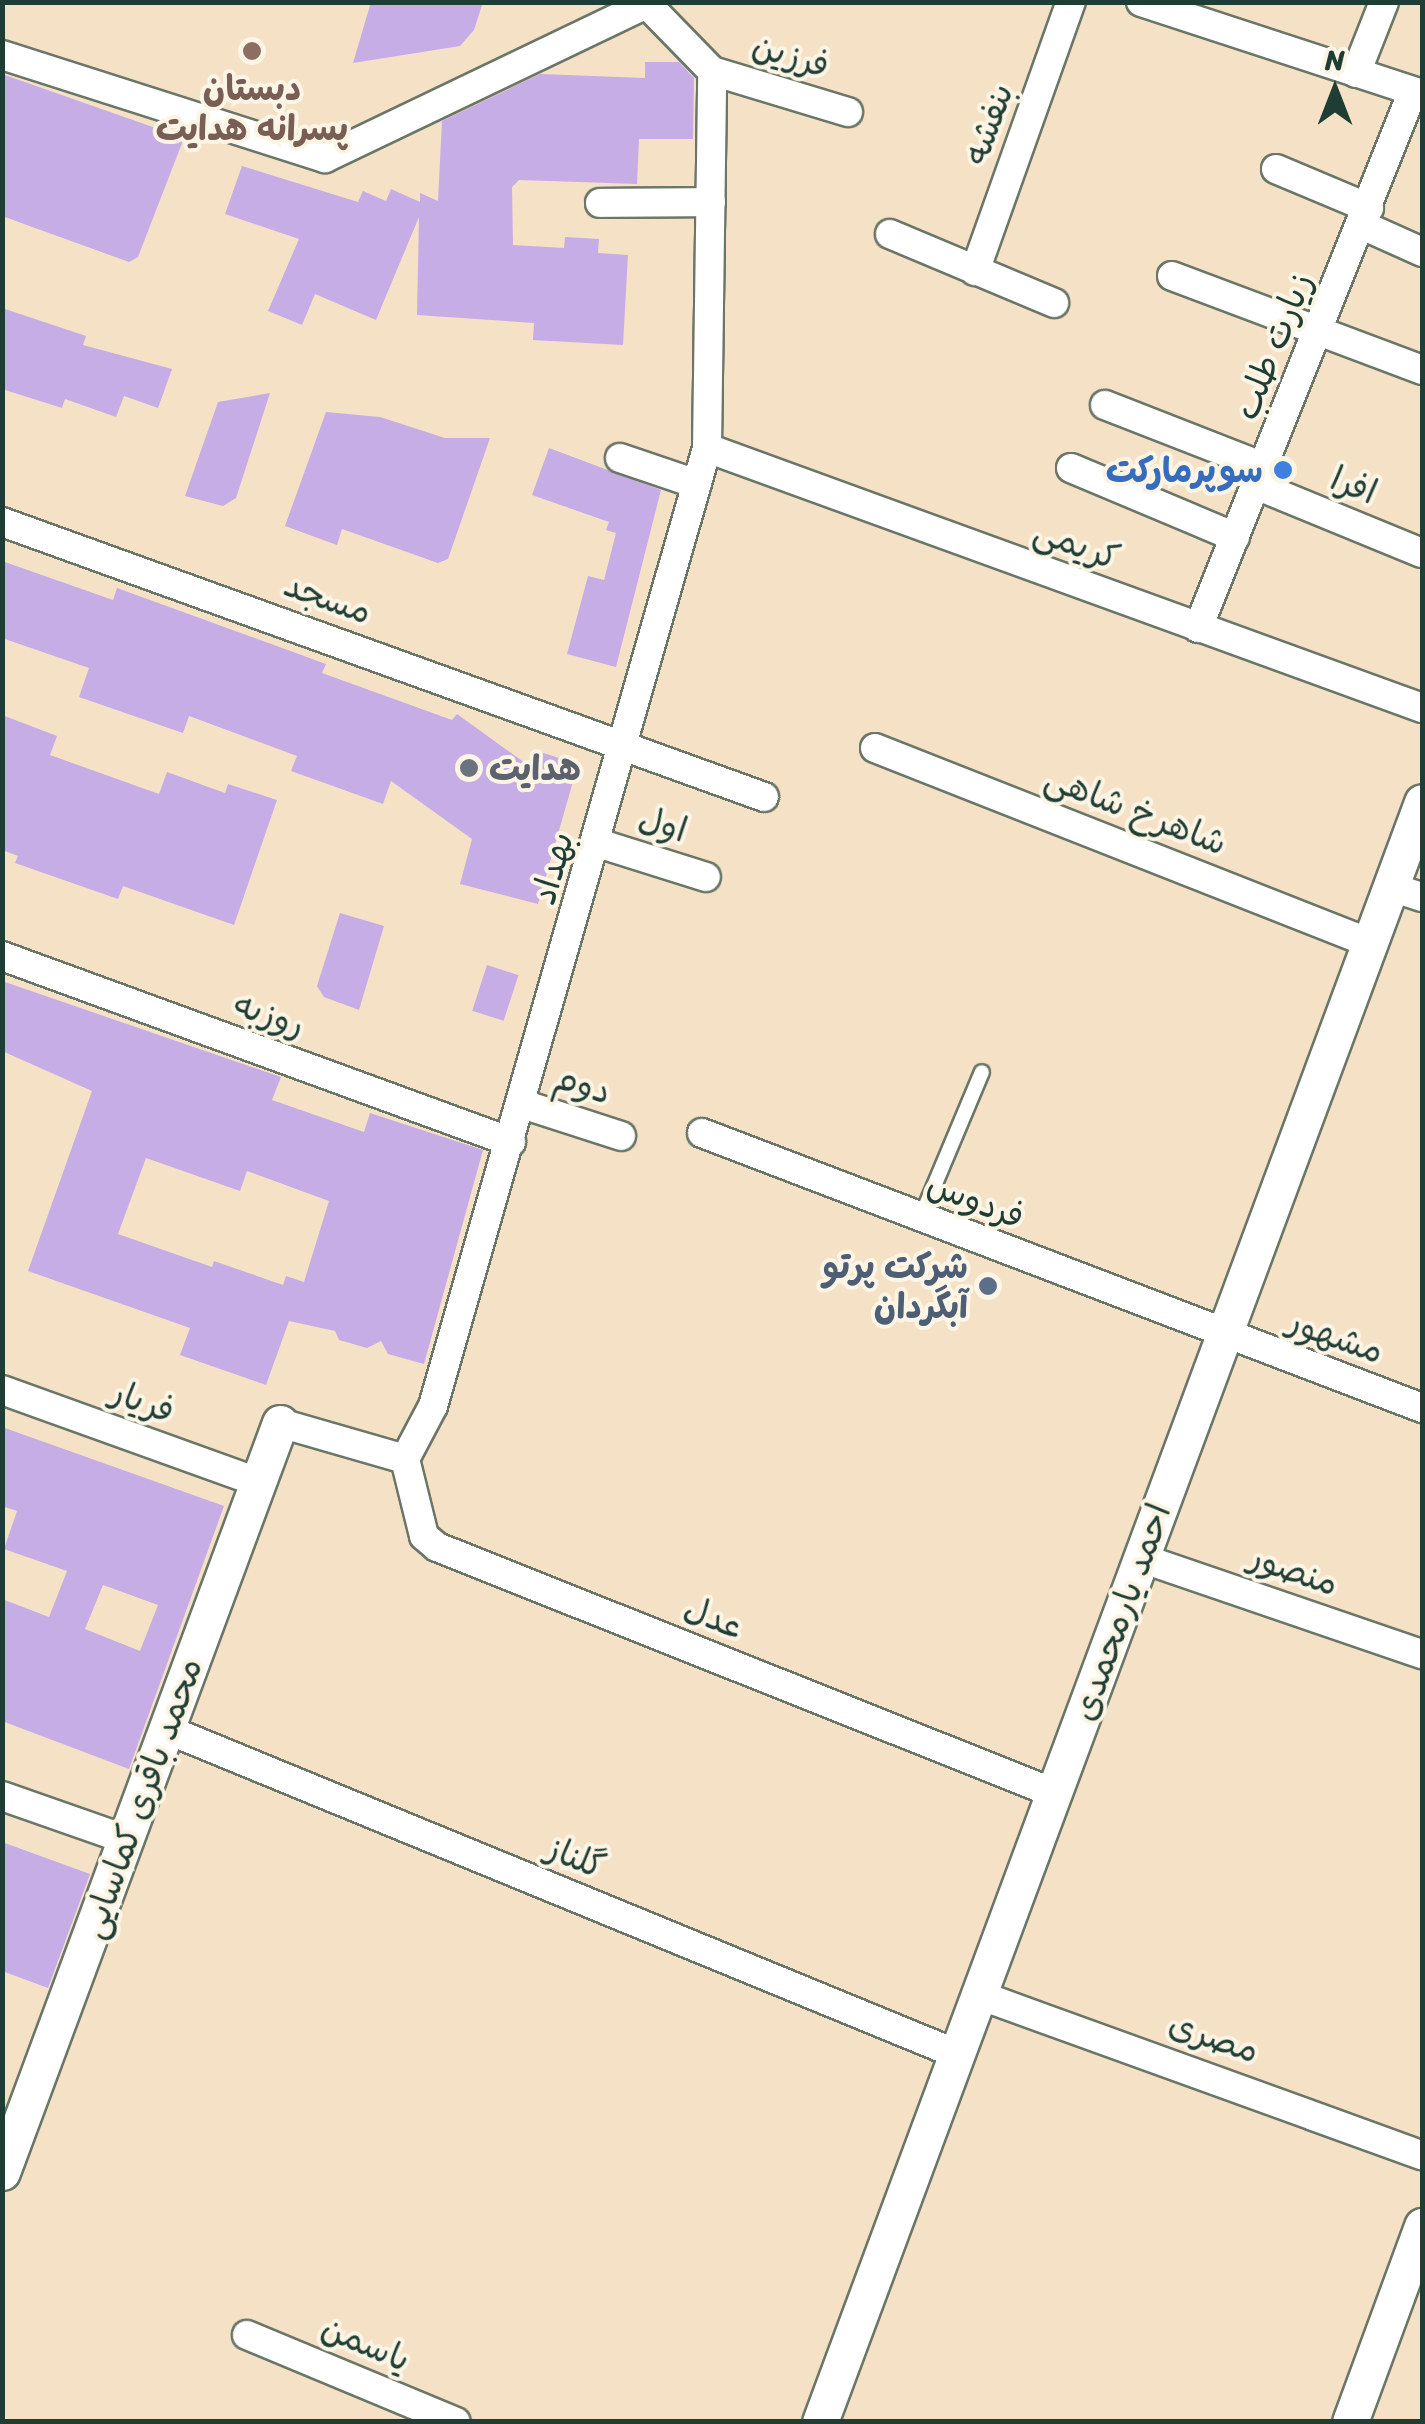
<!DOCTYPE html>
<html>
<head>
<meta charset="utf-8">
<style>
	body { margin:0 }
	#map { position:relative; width:1425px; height:2424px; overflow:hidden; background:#f5e1c6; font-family:Sriracha,"Playpen Sans Arabic",sans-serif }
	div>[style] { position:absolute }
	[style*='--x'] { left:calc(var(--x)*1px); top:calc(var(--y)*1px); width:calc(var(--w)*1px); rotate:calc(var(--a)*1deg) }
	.building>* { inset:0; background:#c6ade6; transform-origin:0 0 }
	.roads { filter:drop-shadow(2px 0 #6a7667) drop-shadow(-2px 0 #6a7667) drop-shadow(0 2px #6a7667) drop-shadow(0 -2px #6a7667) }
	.service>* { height:14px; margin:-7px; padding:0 7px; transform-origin:7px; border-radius:7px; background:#fff }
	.minor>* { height:28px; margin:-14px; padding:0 14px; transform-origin:14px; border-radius:14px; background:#fff }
	.tertiary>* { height:35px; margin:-17.5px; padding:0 17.5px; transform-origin:17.5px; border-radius:17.5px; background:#fff }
	.dots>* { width:28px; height:28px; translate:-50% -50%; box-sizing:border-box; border:5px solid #fcf5e5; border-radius:50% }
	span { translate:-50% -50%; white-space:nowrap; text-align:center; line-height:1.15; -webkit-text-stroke:8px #fcf5e5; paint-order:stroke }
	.street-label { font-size:35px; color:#1f3d34 }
	.education-label { font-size:35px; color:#785e54; font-weight:700 }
	.shop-label { font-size:35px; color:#366cbe; font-weight:700 }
	.right { translate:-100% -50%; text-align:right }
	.worship-label { font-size:35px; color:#5b616d; font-weight:700 }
	.left { translate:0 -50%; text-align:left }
	.service-label { font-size:35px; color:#4e5e75; font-weight:700 }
	.frame { position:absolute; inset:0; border:5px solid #1f3d34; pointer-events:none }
	.north { position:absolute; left:1285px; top:40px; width:100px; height:100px; -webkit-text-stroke:8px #fcf5e5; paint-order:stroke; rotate:0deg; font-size:28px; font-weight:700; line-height:40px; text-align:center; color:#1f3d34 }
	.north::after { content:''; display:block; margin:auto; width:35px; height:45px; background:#1f3d34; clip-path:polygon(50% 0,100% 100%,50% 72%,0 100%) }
</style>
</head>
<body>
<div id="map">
	<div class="building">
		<i style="clip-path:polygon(371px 2px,483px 2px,474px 30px,460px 46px,353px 63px)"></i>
		<i style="clip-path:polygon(645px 62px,679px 62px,694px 78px,693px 139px,639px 139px,637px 184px,519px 180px,512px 187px,513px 245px,564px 248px,565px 237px,599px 239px,598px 253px,628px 255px,623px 345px,533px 340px,534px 323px,417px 315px,419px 217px,376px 320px,315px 294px,302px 325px,268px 311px,299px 239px,225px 214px,242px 166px,358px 202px,363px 191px,386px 201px,391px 189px,420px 202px,420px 193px,438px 201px,442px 121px,540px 74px,645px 78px)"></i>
		<i style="clip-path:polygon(2px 74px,184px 138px,138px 257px,129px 262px,2px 216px)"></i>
		<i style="clip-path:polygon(2px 308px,86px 336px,83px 345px,172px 369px,158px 408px,124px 396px,116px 417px,65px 399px,62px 408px,2px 389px)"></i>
		<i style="clip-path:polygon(270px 393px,236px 498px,223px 506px,185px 496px,218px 402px)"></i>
		<i style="clip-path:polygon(326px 412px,380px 417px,445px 438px,490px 438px,448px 559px,438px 563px,342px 529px,337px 545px,285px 526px)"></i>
		<i style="clip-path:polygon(549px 448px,661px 490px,616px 667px,567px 654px,588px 576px,604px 580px,616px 533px,606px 530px,609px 522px,532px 495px)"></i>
		<i style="clip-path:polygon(2px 561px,113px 600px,117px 588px,326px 664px,322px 673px,452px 720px,457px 714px,532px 768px,537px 751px,578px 764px,538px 904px,460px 884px,472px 839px,391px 781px,383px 804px,291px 771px,297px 756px,189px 716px,183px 733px,79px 697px,89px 668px,2px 638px)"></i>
		<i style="clip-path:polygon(2px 715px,57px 736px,50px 755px,159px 794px,167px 772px,225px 793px,228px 784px,277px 800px,234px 925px,123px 886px,118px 899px,15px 863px,18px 856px,2px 850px)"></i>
		<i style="clip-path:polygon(340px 913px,384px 926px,359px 1010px,324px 997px,317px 986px)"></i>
		<i style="left:487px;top:965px;width:33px;height:48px;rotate:18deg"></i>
		<i style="clip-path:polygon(evenodd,2px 981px,281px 1077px,272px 1100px,364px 1132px,370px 1113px,483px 1150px,424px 1364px,388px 1354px,381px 1341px,367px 1348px,339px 1340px,335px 1331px,289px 1321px,266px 1385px,180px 1355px,190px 1328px,28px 1271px,92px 1091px,2px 1051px,2px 981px,146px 1158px,240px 1191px,247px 1171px,329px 1201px,304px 1282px,286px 1276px,283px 1285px,214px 1261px,212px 1267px,118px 1234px,146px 1158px)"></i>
		<i style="clip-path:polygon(evenodd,2px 1427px,224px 1506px,129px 1769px,2px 1721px,2px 1599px,49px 1617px,67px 1571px,4px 1549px,17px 1511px,2px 1506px,2px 1427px,103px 1585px,158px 1605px,140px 1651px,85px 1629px,103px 1585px)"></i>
		<i style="clip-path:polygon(2px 1842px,90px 1874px,48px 1988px,2px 1971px)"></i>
	</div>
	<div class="roads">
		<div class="service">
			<i style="--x:921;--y:1217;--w:157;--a:-67.2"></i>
		</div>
		<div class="minor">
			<i style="--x:1141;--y:2;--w:296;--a:18.1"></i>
			<i style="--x:2;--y:55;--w:339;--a:17.7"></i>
			<i style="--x:325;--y:158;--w:355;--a:-25.6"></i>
			<i style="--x:712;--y:71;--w:142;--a:16.8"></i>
			<i style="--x:1356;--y:73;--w:76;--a:-68.5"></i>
			<i style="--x:1276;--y:169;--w:101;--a:22.8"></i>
			<i style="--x:600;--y:203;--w:111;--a:-0.5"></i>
			<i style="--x:1362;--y:225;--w:66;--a:24.2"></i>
			<i style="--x:890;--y:234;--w:178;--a:22.8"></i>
			<i style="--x:975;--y:271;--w:286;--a:-70.4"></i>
			<i style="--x:1172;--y:276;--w:267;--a:20.6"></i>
			<i style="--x:1105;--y:405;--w:171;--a:21.3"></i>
			<i style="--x:707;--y:448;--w:761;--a:19.98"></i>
			<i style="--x:620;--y:458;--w:81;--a:18.7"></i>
			<i style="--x:1071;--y:468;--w:178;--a:22.8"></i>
			<i style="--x:1256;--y:485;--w:179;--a:22.3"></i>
			<i style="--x:2;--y:522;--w:810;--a:19.84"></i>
			<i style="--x:1198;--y:628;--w:578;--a:-68.18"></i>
			<i style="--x:875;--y:748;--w:532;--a:21.5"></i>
			<i style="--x:598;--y:843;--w:113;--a:17.5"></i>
			<i style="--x:1391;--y:887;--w:33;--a:18"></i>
			<i style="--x:2;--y:956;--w:542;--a:20.07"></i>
			<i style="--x:522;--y:1104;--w:104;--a:17.9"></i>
			<i style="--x:702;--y:1133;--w:771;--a:20.9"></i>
			<i style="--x:2;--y:1390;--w:272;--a:19.8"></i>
			<i style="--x:280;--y:1423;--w:130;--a:16.1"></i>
			<i style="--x:405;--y:1459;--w:60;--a:-62.2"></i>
			<i style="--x:433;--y:1406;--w:996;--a:-74.04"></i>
			<i style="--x:707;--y:448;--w:377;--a:-89.2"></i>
			<i style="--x:712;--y:71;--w:96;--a:-134.2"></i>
			<i style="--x:405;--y:1459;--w:79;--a:76.1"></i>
			<i style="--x:424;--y:1536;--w:17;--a:40"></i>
			<i style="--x:437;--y:1547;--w:664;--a:21.74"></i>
			<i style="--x:1141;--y:1558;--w:297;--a:18.9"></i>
			<i style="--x:166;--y:1729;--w:855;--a:22.34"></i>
			<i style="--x:2;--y:1796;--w:130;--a:19.3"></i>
			<i style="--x:979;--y:1995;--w:471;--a:19.9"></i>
			<i style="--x:247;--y:2335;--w:226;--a:22.6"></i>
		</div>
		<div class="tertiary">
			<i style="--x:2;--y:2172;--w:799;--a:-69.64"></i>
			<i style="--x:820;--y:2422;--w:1728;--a:-69.61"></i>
			<i style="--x:1350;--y:2422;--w:209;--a:-69.8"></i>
		</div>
	</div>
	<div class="dots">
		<i style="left:252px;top:51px;background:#8d6e63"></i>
		<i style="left:1283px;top:470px;background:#3f7fe0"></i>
		<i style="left:469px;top:768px;background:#6b7280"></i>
		<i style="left:988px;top:1286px;background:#5c6f8a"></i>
	</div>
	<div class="street-label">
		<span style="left:791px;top:55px;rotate:17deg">فرزین</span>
		<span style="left:988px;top:124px;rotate:-70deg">بنفشه</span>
		<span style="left:1273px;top:346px;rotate:-68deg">زیارت طلب</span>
		<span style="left:1354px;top:485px;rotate:22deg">افرا</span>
		<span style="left:1077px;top:544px;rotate:20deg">کریمی</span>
		<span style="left:328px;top:598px;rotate:20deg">مسجد</span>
		<span style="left:1136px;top:810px;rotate:21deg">شاهرخ شاهی</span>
		<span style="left:663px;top:824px;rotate:17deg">اول</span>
		<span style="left:552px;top:868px;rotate:-74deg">بهداد</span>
		<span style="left:269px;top:1014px;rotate:20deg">روزبه</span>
		<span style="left:583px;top:1084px;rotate:18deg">دوم</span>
		<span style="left:976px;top:1200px;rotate:21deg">فردوس</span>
		<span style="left:1336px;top:1336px;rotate:20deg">مشهور</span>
		<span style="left:143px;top:1401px;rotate:20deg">فریار</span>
		<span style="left:1294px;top:1570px;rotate:19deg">منصور</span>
		<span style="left:1121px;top:1612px;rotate:-70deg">احمد یارمحمدی</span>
		<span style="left:714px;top:1617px;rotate:22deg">عدل</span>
		<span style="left:141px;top:1798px;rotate:-70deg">محمد باقری کماسایی</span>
		<span style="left:576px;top:1857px;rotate:22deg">گلناز</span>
		<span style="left:1214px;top:2037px;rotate:19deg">مصری</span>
		<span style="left:366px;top:2343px;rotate:23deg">یاسمن</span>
	</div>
	<div class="education-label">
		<span style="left:252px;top:108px">دبستان<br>پسرانه هدایت</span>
	</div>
	<div class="shop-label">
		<span class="right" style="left:1263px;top:470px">سوپرمارکت</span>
	</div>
	<div class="worship-label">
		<span class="left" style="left:489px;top:768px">هدایت</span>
	</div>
	<div class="service-label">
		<span class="right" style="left:968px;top:1286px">شرکت پرتو<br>آبگردان</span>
	</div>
	<div class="frame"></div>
	<div class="north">N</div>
</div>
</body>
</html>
